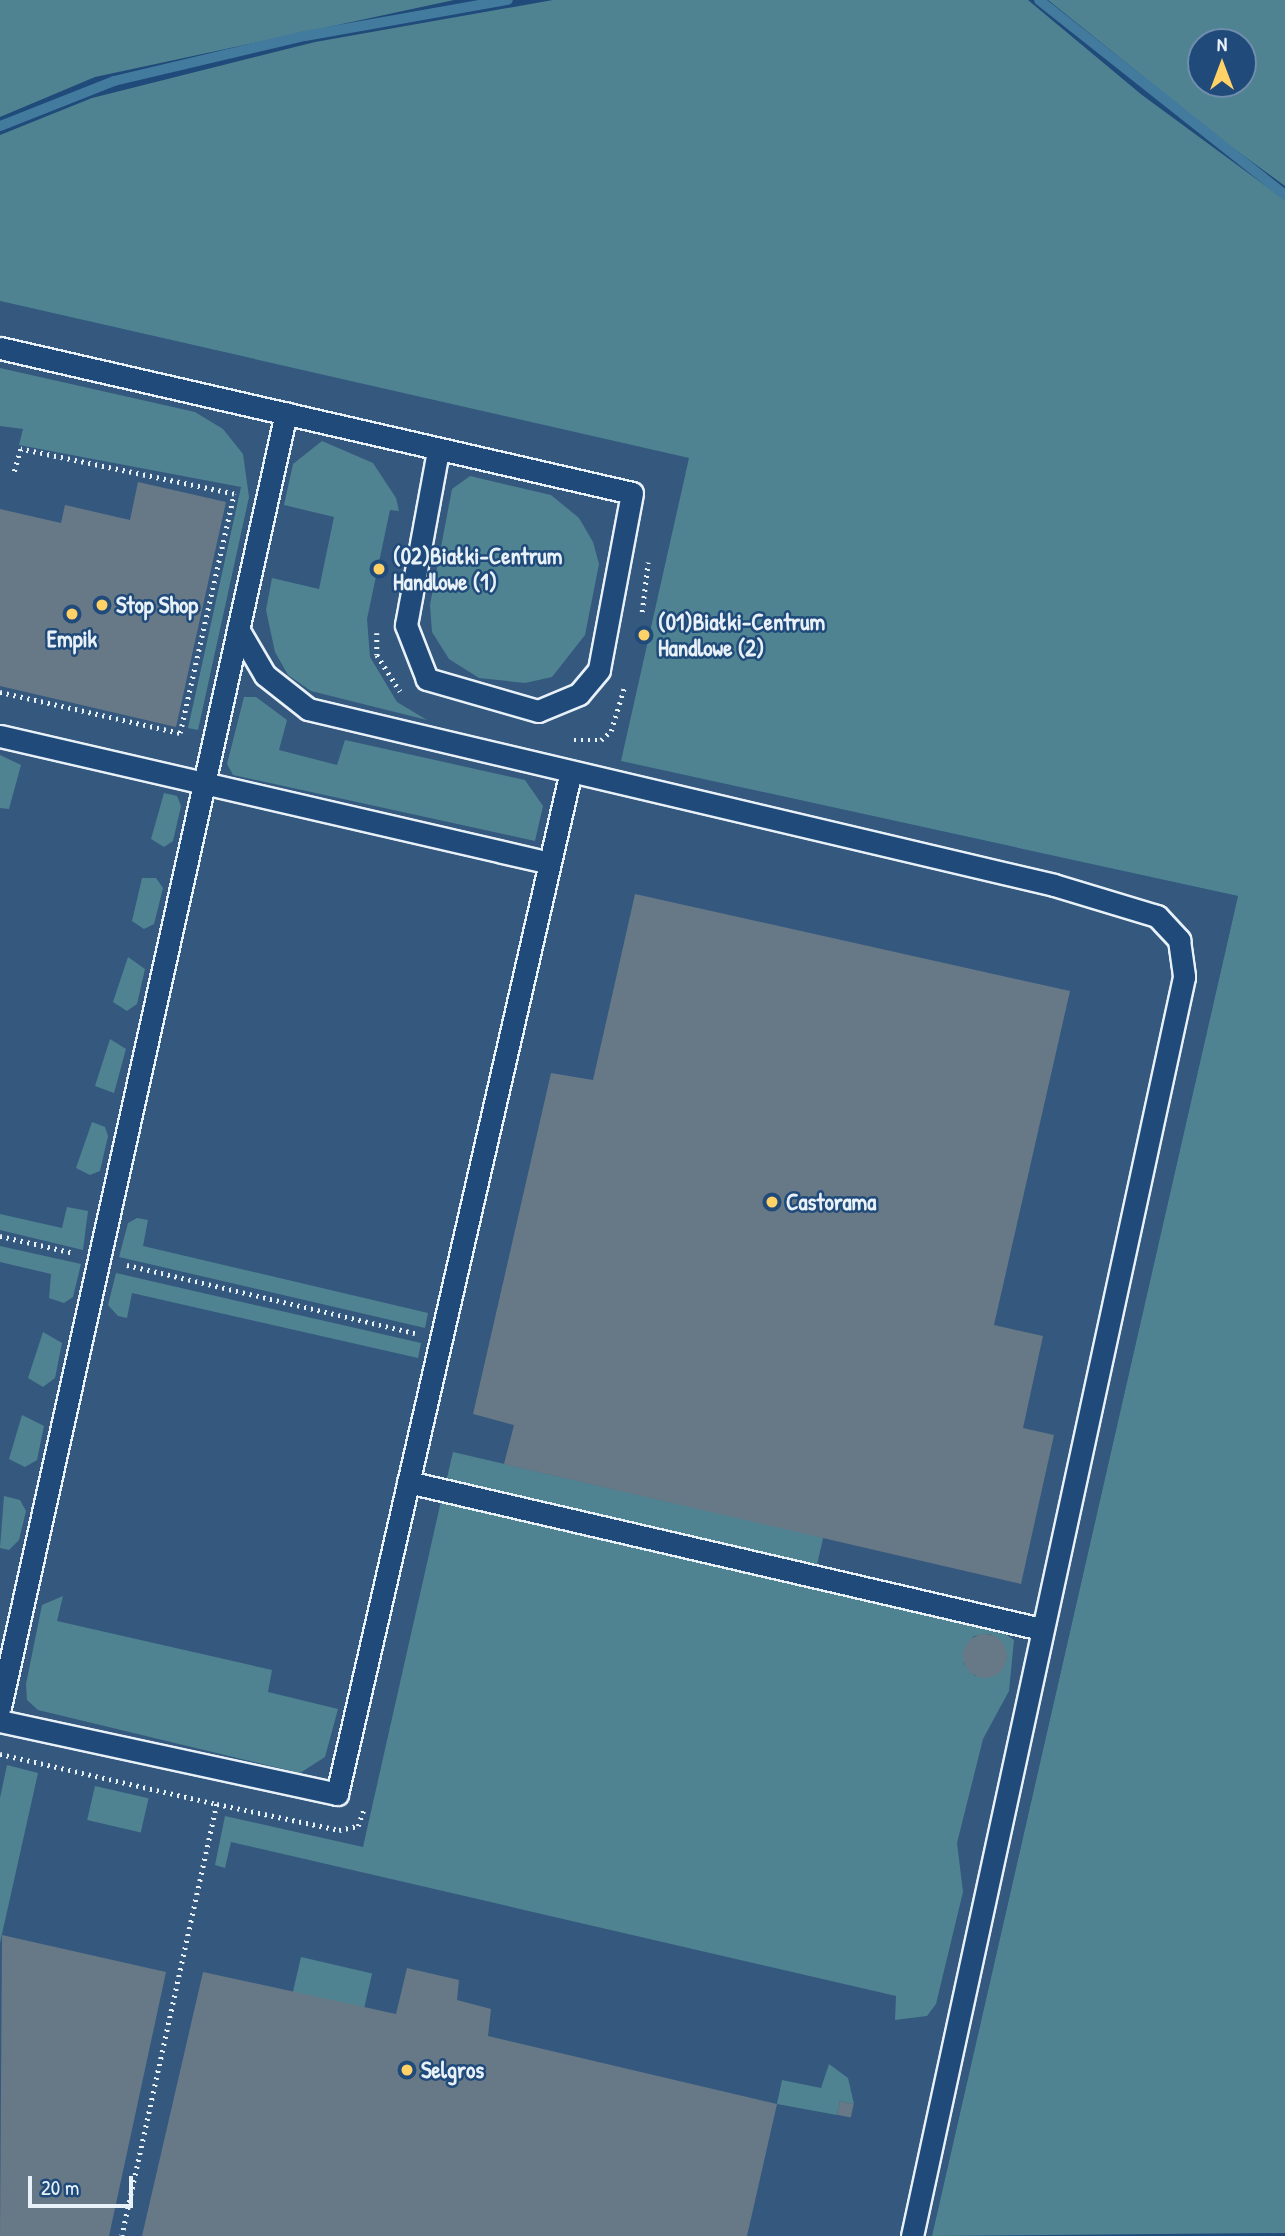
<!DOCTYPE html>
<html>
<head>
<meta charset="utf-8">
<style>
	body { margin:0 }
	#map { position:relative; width:1285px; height:2236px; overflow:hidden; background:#1f4a7a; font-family:"Patrick Hand",sans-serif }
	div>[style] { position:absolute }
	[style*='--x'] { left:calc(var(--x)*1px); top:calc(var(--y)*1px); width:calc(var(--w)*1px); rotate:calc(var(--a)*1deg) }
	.built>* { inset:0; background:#35587e }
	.green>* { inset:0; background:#4f8391; transform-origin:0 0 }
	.stream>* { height:10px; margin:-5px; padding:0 5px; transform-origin:5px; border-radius:5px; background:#437b9e }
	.building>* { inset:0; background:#677987; transform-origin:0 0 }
	.round { border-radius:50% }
	.path>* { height:4.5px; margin-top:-2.25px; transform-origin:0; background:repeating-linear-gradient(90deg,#e8f1f8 0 2px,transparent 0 7px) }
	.roads { filter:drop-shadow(2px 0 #e8f1f8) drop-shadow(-2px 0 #e8f1f8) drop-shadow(0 2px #e8f1f8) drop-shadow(0 -2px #e8f1f8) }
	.lane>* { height:21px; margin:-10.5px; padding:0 10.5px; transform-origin:10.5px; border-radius:10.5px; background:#1f4a7a }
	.dots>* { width:19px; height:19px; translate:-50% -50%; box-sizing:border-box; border:4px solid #1f4a7a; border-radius:50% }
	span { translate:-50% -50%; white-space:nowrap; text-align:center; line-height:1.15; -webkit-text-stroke:5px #1f4a7a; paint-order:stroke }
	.poi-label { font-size:23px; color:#e8f1f8; font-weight:700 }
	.left { translate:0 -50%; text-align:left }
	.north { position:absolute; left:1187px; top:28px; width:70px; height:70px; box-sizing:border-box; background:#1f4a7a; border:2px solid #6f8dac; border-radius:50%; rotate:0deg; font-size:19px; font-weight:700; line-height:28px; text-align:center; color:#e8f1f8 }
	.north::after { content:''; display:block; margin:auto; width:24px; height:32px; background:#ffd166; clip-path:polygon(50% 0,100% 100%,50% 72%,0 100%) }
	.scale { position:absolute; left:28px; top:2176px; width:105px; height:32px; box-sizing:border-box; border:4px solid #e8f1f8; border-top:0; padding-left:9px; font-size:21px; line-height:24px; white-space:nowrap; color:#e8f1f8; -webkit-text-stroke:5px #1f4a7a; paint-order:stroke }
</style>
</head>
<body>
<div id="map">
	<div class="built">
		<i style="clip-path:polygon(0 301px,690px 458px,622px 761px,1238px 896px,932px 2236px,0 2236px)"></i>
	</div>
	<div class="green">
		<i style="clip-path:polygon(0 0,454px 0,95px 77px,0 117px)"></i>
		<i style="clip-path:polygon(553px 0,1028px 0,1142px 95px,1285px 200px,1285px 2233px,932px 2236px,1238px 896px,621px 761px,689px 458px,0 301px,0 135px,92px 98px,315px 42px)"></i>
		<i style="clip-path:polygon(evenodd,1048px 0,1285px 0,1285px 186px,1226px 143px,1048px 0,1243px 42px,1243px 84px,1201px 84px,1201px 42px,1243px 42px)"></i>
		<i style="clip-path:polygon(0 368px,195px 412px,223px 429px,243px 454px,249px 497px,198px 730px,188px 728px,241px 487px,19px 445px,23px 429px,0 426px)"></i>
		<i style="clip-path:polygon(322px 441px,373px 463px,396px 498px,399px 511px,390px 510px,367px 619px,370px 657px,397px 702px,427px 720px,311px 691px,288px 675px,275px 652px,266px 610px,272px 578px,319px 589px,334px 517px,284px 505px,293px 464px)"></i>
		<i style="clip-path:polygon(470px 476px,551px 495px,579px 518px,593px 542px,599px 564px,585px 635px,552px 677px,525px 683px,479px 678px,449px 659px,432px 632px,430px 605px,452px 489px)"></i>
		<i style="clip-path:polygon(244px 697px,256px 697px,287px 720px,279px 750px,337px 765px,345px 740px,525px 780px,543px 806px,535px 841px,233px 775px,227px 764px)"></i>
		<i style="clip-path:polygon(0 755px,21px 765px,9px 809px,0 808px)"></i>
		<i style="clip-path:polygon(164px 793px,177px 796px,181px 806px,173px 841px,164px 847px,151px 839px)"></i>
		<i style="clip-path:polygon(142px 878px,156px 878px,163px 888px,154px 924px,144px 929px,132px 921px)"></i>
		<i style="clip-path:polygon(128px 957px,145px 969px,137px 1004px,127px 1011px,113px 1002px)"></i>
		<i style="clip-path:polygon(110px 1039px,126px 1049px,114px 1093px,95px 1086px)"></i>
		<i style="clip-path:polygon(92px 1122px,105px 1127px,108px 1136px,100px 1171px,90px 1175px,76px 1168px)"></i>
		<i style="clip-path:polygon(67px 1207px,88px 1211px,83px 1250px,0 1230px,0 1214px,62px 1228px)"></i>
		<i style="clip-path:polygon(137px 1218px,148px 1220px,143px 1246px,428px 1313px,425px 1328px,119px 1257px,128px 1223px)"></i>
		<i style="clip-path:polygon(0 1246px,81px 1264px,73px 1297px,64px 1303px,49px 1298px,51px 1274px,0 1262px)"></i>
		<i style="clip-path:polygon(116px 1273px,421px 1343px,418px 1358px,132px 1293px,127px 1318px,118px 1316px,108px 1305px)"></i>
		<i style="clip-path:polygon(43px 1332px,62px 1343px,55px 1378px,43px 1387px,28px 1378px)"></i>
		<i style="clip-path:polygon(22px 1415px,44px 1426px,37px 1460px,25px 1467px,9px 1459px)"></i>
		<i style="left:453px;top:1452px;width:380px;height:30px;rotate:13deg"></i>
		<i style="clip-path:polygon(4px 1496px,20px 1500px,26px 1511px,19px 1540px,9px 1550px,0 1548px)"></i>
		<i style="clip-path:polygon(evenodd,441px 1501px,995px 1627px,1014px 1640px,1009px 1691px,983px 1739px,957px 1843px,963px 1892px,936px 2004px,927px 2016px,895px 2020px,896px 1996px,231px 1842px,225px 1868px,215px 1865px,225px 1816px,363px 1847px,441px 1501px,990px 1634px,1003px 1644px,1007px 1659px,991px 1677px,975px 1676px,964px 1664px,964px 1649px,974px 1636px,990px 1634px)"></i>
		<i style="clip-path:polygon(63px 1596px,57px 1621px,272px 1670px,268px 1692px,338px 1709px,325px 1757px,300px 1773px,38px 1710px,27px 1700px,26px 1684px,42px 1605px)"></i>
		<i style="clip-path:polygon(7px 1765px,38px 1773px,0 1943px,0 1798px)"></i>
		<i style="left:95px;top:1786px;width:55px;height:35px;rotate:13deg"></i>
		<i style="left:301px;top:1957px;width:73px;height:36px;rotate:13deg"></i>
		<i style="clip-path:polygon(829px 2064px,848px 2078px,854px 2104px,840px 2101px,837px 2115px,777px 2104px,782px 2080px,821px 2088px)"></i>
	</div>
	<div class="stream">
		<i style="--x:1039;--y:0;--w:314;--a:38.4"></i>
		<i style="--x:0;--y:126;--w:123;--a:-21.5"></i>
		<i style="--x:114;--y:81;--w:196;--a:-13.3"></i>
		<i style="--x:305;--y:36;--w:206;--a:-10.1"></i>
	</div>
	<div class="building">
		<i style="clip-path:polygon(138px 482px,226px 502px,176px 727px,0 686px,0 509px,61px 523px,65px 505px,130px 520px)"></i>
		<i style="clip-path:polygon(635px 894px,1070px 991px,994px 1325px,1043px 1336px,1023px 1428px,1054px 1435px,1021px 1584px,504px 1464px,514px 1425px,473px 1414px,551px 1073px,593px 1080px)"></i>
		<i class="round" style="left:963px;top:1634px;width:44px;height:44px"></i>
		<i style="clip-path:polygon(2px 1935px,166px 1972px,109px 2236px,0 2236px)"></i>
		<i style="clip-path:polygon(407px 1968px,459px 1980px,457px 2000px,491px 2009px,488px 2036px,777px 2104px,747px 2236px,142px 2236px,203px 1972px,396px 2014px)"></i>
		<i style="left:840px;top:2101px;width:14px;height:14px;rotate:12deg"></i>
	</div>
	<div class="path">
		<i style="--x:642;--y:612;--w:50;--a:-83.2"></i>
		<i style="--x:377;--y:633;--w:22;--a:90"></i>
		<i style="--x:377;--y:655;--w:43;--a:57.4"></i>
		<i style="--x:0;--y:692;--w:185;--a:12.8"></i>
		<i style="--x:180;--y:733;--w:245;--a:-77.3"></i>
		<i style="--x:234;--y:494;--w:218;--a:-168.1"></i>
		<i style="--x:21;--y:449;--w:25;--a:106"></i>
		<i style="--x:574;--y:740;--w:27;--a:0"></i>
		<i style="--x:601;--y:740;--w:13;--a:-42"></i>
		<i style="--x:611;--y:731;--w:48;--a:-73.1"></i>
		<i style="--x:0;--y:1236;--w:76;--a:12.9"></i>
		<i style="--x:127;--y:1265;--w:296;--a:13.3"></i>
		<i style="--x:0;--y:1754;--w:223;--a:13"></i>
		<i style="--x:217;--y:1804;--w:442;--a:102.4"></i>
		<i style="--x:217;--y:1804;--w:125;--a:12"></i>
		<i style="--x:339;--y:1830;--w:19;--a:-12"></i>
		<i style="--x:358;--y:1826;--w:18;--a:-71"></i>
	</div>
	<div class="roads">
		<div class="lane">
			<i style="--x:0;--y:348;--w:648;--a:12.92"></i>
			<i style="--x:632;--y:493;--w:180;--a:100.6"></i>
			<i style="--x:599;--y:670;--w:31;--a:130"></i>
			<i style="--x:579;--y:694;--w:44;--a:157.5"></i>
			<i style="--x:538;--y:711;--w:116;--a:-163.9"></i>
			<i style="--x:427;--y:679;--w:58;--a:-111.3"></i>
			<i style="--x:406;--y:625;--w:178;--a:-79.6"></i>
			<i style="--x:238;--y:629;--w:53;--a:59.6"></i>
			<i style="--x:265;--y:675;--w:55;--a:38.3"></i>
			<i style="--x:308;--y:709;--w:766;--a:13.27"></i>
			<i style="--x:1054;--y:885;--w:108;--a:16.8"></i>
			<i style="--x:1157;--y:916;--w:33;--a:47"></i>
			<i style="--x:1179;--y:940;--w:37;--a:82"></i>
			<i style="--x:1184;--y:977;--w:1288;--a:102.19"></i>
			<i style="--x:0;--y:736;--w:564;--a:13"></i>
			<i style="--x:408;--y:1482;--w:650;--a:13.07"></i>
			<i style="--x:0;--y:1707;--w:1325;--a:-77.54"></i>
			<i style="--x:0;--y:1721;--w:345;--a:12.2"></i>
			<i style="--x:337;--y:1794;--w:1045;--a:-77.12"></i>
		</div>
	</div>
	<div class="dots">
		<i style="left:379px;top:569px;background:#ffd166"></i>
		<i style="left:102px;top:605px;background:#ffd166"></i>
		<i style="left:72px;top:614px;background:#ffd166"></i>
		<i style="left:644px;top:635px;background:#ffd166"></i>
		<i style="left:772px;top:1202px;background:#ffd166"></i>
		<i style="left:407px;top:2070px;background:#ffd166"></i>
	</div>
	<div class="poi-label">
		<span class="left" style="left:393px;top:569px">(02)Białki-Centrum<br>Handlowe (1)</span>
		<span class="left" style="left:116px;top:605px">Stop Shop</span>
		<span class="left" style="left:658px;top:635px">(01)Białki-Centrum<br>Handlowe (2)</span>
		<span style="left:72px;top:639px">Empik</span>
		<span class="left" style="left:786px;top:1202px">Castorama</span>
		<span class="left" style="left:421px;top:2070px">Selgros</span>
	</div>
	<div class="north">N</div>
	<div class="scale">20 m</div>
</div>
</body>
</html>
